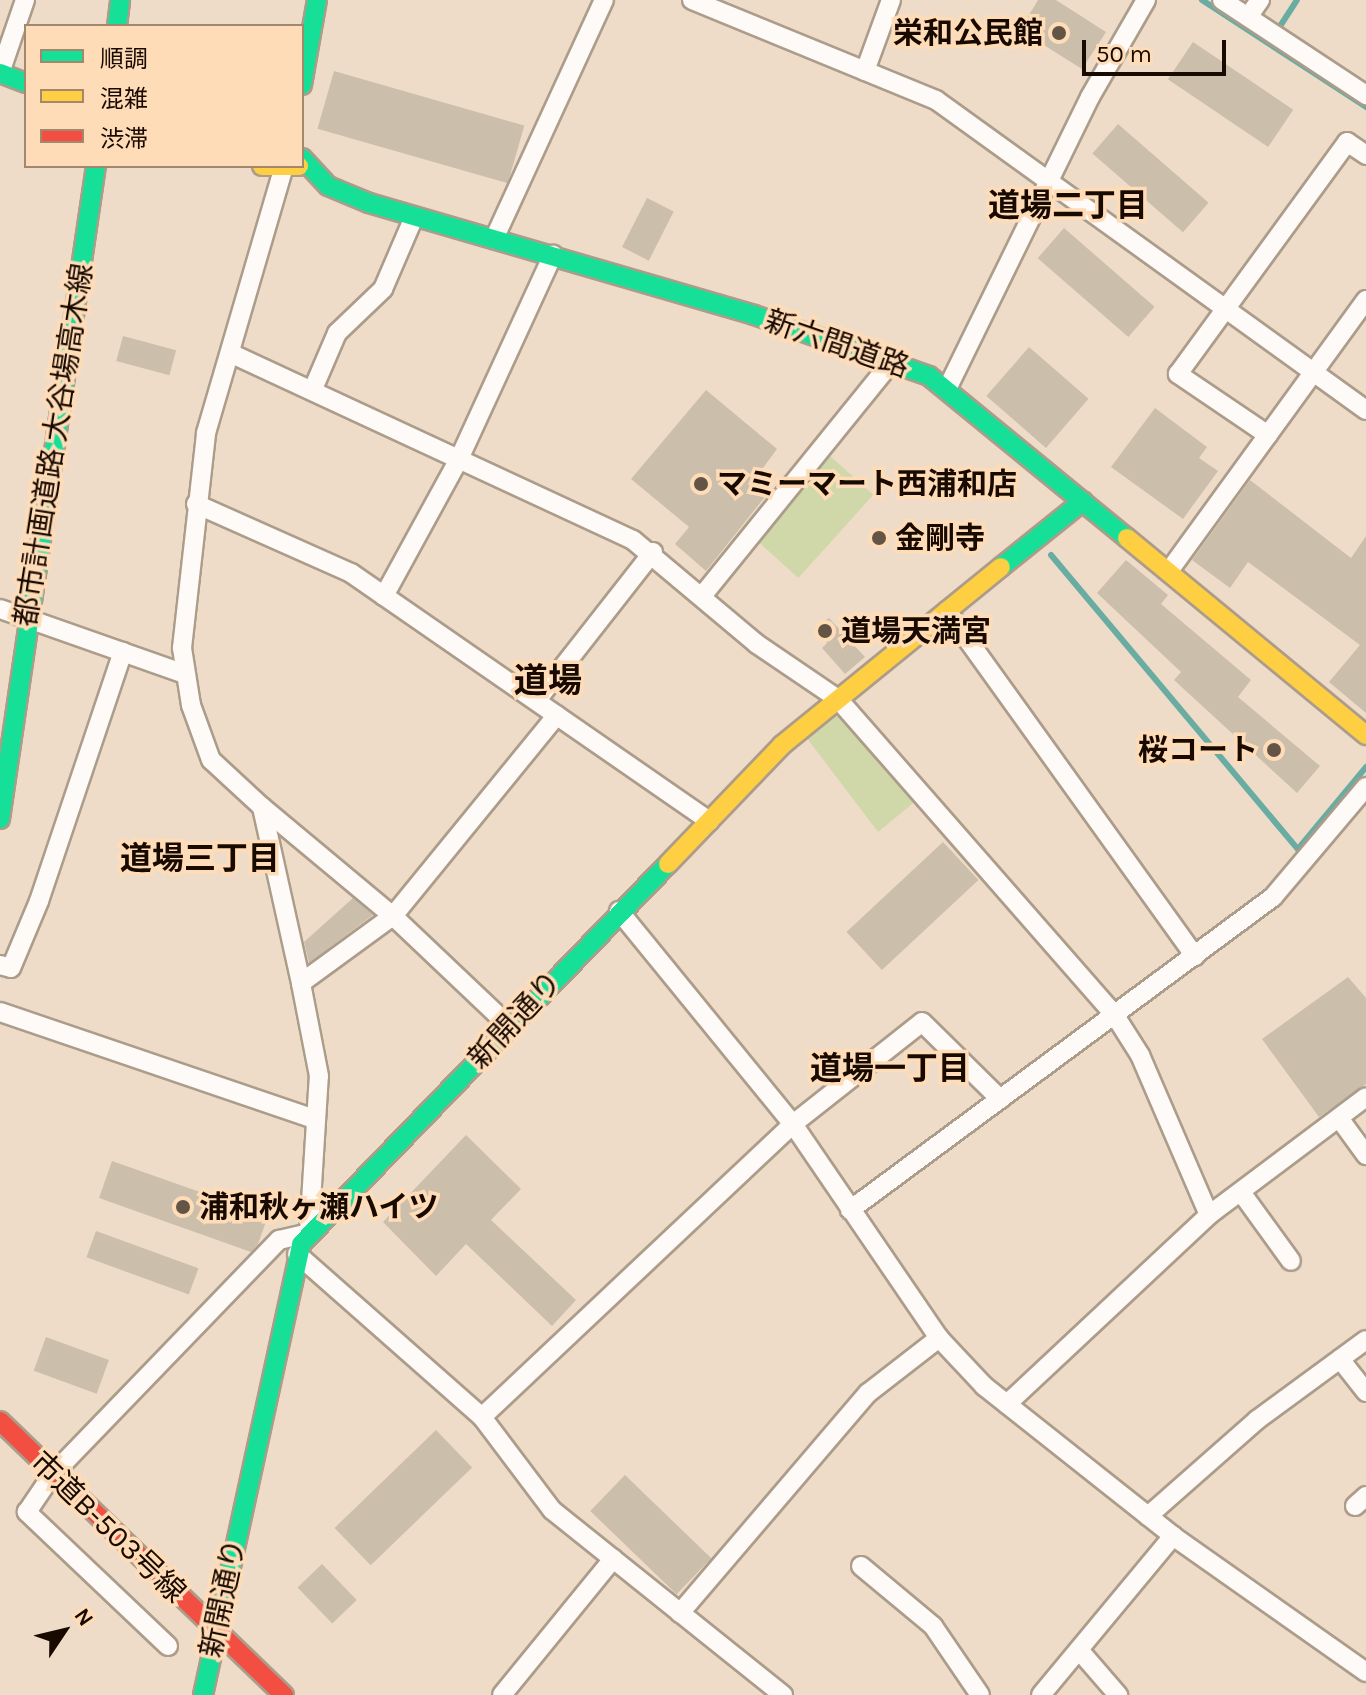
<!DOCTYPE html>
<html>
<head>
<meta charset="utf-8">
<style>
	body { margin:0 }
	#map { position:relative; width:1366px; height:1695px; overflow:hidden; background:#efdcc8; font-family:Karla,"Noto Sans JP",sans-serif }
	div>[style] { position:absolute }
	[style*='--x'] { left:calc(var(--x)*1px); top:calc(var(--y)*1px); width:calc(var(--w)*1px); rotate:calc(var(--a)*1deg) }
	.green>* { inset:0; background:#d0d8aa; transform-origin:0 0 }
	.stream>* { height:6px; margin:-3px; padding:0 3px; transform-origin:3px; border-radius:3px; background:#69aca2 }
	.building>* { inset:0; background:#cbbeab; transform-origin:0 0 }
	.roads { filter:drop-shadow(2px 0 #ac9c8a) drop-shadow(-2px 0 #ac9c8a) drop-shadow(0 2px #ac9c8a) drop-shadow(0 -2px #ac9c8a) }
	.street>* { height:18px; margin:-9px; padding:0 9px; transform-origin:9px; border-radius:9px; background:#fdfaf7 }
	.fast>* { height:18px; margin:-9px; padding:0 9px; transform-origin:9px; border-radius:9px; background:#16e098 }
	.slow>* { height:18px; margin:-9px; padding:0 9px; transform-origin:9px; border-radius:9px; background:#ffcf43 }
	.jam>* { height:18px; margin:-9px; padding:0 9px; transform-origin:9px; border-radius:9px; background:#f24e42 }
	.dots>* { width:22px; height:22px; translate:-50% -50%; box-sizing:border-box; border:4px solid #ffdcb8; border-radius:50% }
	span { translate:-50% -50%; white-space:nowrap; text-align:center; line-height:1.15; -webkit-text-stroke:7px #ffdcb8; paint-order:stroke }
	.poi-label { font-size:30px; color:#190a00; font-weight:700 }
	.right { translate:-100% -50%; text-align:right }
	.left { translate:0 -50%; text-align:left }
	.street-label { font-size:30px; color:#190a00 }
	.neighbourhood-label { font-size:32px; color:#190a00; font-weight:700 }
	.quarter-label { font-size:34px; color:#190a00; font-weight:700 }
	.legend { position:absolute; left:24px; top:24px; width:280px; height:144px; box-sizing:border-box; background:#ffdcb8; border:2px solid #a3886e; margin:0; padding:10px 14px; list-style:none; font-size:24px; color:#190a00 }
	.legend li { display:flex; align-items:center; gap:16px; height:40px }
	.legend b { width:40px; border:2px solid #a3886e }
	.north { position:absolute; left:24px; top:1591px; width:80px; height:80px; -webkit-text-stroke:6px #ffdcb8; paint-order:stroke; rotate:55deg; font-size:22px; font-weight:700; line-height:32px; text-align:center; color:#190a00 }
	.north::after { content:''; display:block; margin:auto; width:28px; height:36px; background:#190a00; clip-path:polygon(50% 0,100% 100%,50% 72%,0 100%) }
	.scale { position:absolute; left:1082px; top:40px; width:144px; height:36px; box-sizing:border-box; border:4px solid #190a00; border-top:0; padding-left:10px; font-size:24px; line-height:28px; white-space:nowrap; color:#190a00; -webkit-text-stroke:6px #ffdcb8; paint-order:stroke }
</style>
</head>
<body>
<div id="map">
	<div class="green">
		<i style="left:828px;top:454px;width:61px;height:112px;rotate:42deg"></i>
		<i style="clip-path:polygon(834px 716px,849px 718px,917px 800px,878px 832px,806px 737px)"></i>
	</div>
	<div class="stream">
		<i style="--x:1202;--y:0;--w:196;--a:33.1"></i>
		<i style="--x:1275;--y:34;--w:40;--a:-57.1"></i>
		<i style="--x:1051;--y:555;--w:384;--a:50"></i>
		<i style="--x:1298;--y:849;--w:107;--a:-50.3"></i>
	</div>
	<div class="building">
		<i style="clip-path:polygon(1038px 0,1056px 0,1106px 32px,1082px 69px,1020px 30px)"></i>
		<i style="left:1193px;top:42px;width:121px;height:45px;rotate:34deg"></i>
		<i style="left:334px;top:71px;width:198px;height:60px;rotate:16deg"></i>
		<i style="left:1118px;top:124px;width:120px;height:39px;rotate:41deg"></i>
		<i style="left:647px;top:198px;width:30px;height:55px;rotate:27deg"></i>
		<i style="left:1064px;top:228px;width:120px;height:40px;rotate:41deg"></i>
		<i style="left:123px;top:336px;width:55px;height:26px;rotate:15deg"></i>
		<i style="left:1029px;top:347px;width:79px;height:65px;rotate:41deg"></i>
		<i style="clip-path:polygon(706px 390px,777px 449px,757px 476px,772px 488px,706px 571px,675px 544px,689px 527px,631px 479px)"></i>
		<i style="clip-path:polygon(1155px 408px,1207px 447px,1199px 458px,1218px 471px,1183px 519px,1111px 467px)"></i>
		<i style="clip-path:polygon(1250px 480px,1351px 558px,1366px 536px,1366px 713px,1329px 682px,1360px 645px,1248px 562px,1230px 588px,1192px 560px)"></i>
		<i style="clip-path:polygon(1126px 560px,1168px 595px,1161px 604px,1251px 680px,1238px 697px,1320px 766px,1297px 793px,1174px 680px,1181px 672px,1097px 593px)"></i>
		<i style="clip-path:polygon(829px 618px,865px 657px,845px 674px,822px 648px,827px 643px,814px 628px)"></i>
		<i style="left:943px;top:842px;width:52px;height:132px;rotate:47deg"></i>
		<i style="clip-path:polygon(353px 898px,373px 915px,309px 963px,304px 942px)"></i>
		<i style="clip-path:polygon(1348px 977px,1366px 998px,1366px 1084px,1319px 1117px,1262px 1039px)"></i>
		<i style="clip-path:polygon(466px 1135px,521px 1189px,491px 1220px,576px 1300px,552px 1326px,466px 1244px,436px 1276px,383px 1222px)"></i>
		<i style="clip-path:polygon(112px 1161px,268px 1216px,258px 1244px,251px 1252px,99px 1198px)"></i>
		<i style="left:96px;top:1231px;width:109px;height:28px;rotate:20deg"></i>
		<i style="left:46px;top:1337px;width:67px;height:36px;rotate:20deg"></i>
		<i style="left:436px;top:1430px;width:52px;height:141px;rotate:46deg"></i>
		<i style="left:625px;top:1475px;width:120px;height:50px;rotate:44deg"></i>
		<i style="left:322px;top:1564px;width:50px;height:34px;rotate:46deg"></i>
	</div>
	<div class="roads">
		<div class="street">
			<i style="--x:692;--y:0;--w:264;--a:22.3"></i>
			<i style="--x:936;--y:100;--w:530;--a:35.79"></i>
			<i style="--x:1222;--y:0;--w:173;--a:33.4"></i>
			<i style="--x:1248;--y:17;--w:21;--a:-55"></i>
			<i style="--x:865;--y:71;--w:76;--a:-69.9"></i>
			<i style="--x:0;--y:73;--w:77;--a:-71.1"></i>
			<i style="--x:494;--y:239;--w:263;--a:-65.3"></i>
			<i style="--x:230;--y:353;--w:444;--a:24.9"></i>
			<i style="--x:633;--y:540;--w:162;--a:40"></i>
			<i style="--x:757;--y:644;--w:98;--a:34.2"></i>
			<i style="--x:838;--y:699;--w:419;--a:48.8"></i>
			<i style="--x:1114;--y:1014;--w:49;--a:57.6"></i>
			<i style="--x:1140;--y:1055;--w:174;--a:66.7"></i>
			<i style="--x:313;--y:389;--w:61;--a:-66.8"></i>
			<i style="--x:337;--y:333;--w:64;--a:-43.7"></i>
			<i style="--x:383;--y:289;--w:78;--a:-66.7"></i>
			<i style="--x:947;--y:389;--w:325;--a:-63.9"></i>
			<i style="--x:1090;--y:97;--w:112;--a:-60"></i>
			<i style="--x:1268;--y:435;--w:109;--a:-145.9"></i>
			<i style="--x:1178;--y:374;--w:287;--a:-53.9"></i>
			<i style="--x:1347;--y:142;--w:23;--a:34"></i>
			<i style="--x:196;--y:504;--w:170;--a:24"></i>
			<i style="--x:351;--y:573;--w:436;--a:34.7"></i>
			<i style="--x:1169;--y:571;--w:335;--a:-54"></i>
			<i style="--x:384;--y:596;--w:156;--a:-61.3"></i>
			<i style="--x:459;--y:459;--w:225;--a:-65.3"></i>
			<i style="--x:702;--y:596;--w:304;--a:-51"></i>
			<i style="--x:0;--y:609;--w:196;--a:19.4"></i>
			<i style="--x:947;--y:611;--w:425;--a:54.3"></i>
			<i style="--x:537;--y:700;--w:188;--a:-51.9"></i>
			<i style="--x:262;--y:807;--w:170;--a:39.8"></i>
			<i style="--x:393;--y:916;--w:161;--a:43.5"></i>
			<i style="--x:619;--y:911;--w:275;--a:50.8"></i>
			<i style="--x:793;--y:1124;--w:259;--a:55.7"></i>
			<i style="--x:939;--y:1338;--w:66;--a:46.8"></i>
			<i style="--x:984;--y:1386;--w:241;--a:38.4"></i>
			<i style="--x:1173;--y:1536;--w:236;--a:35.2"></i>
			<i style="--x:0;--y:965;--w:11;--a:15"></i>
			<i style="--x:11;--y:968;--w:73;--a:-67.3"></i>
			<i style="--x:39;--y:901;--w:263;--a:-71.4"></i>
			<i style="--x:301;--y:983;--w:114;--a:-36.1"></i>
			<i style="--x:393;--y:916;--w:259;--a:-50.8"></i>
			<i style="--x:0;--y:1012;--w:332;--a:18.8"></i>
			<i style="--x:1339;--y:1118;--w:46;--a:53.9"></i>
			<i style="--x:1241;--y:1192;--w:85;--a:54.1"></i>
			<i style="--x:850;--y:1210;--w:526;--a:-36.5"></i>
			<i style="--x:1273;--y:897;--w:144;--a:-49.8"></i>
			<i style="--x:297;--y:1254;--w:247;--a:41.4"></i>
			<i style="--x:482;--y:1417;--w:116;--a:53"></i>
			<i style="--x:552;--y:1510;--w:296;--a:38.7"></i>
			<i style="--x:1340;--y:1359;--w:42;--a:51.8"></i>
			<i style="--x:1007;--y:1404;--w:277;--a:-43.1"></i>
			<i style="--x:1209;--y:1215;--w:196;--a:-36.9"></i>
			<i style="--x:482;--y:1417;--w:427;--a:-43.3"></i>
			<i style="--x:793;--y:1124;--w:164;--a:-38.3"></i>
			<i style="--x:922;--y:1022;--w:110;--a:44.6"></i>
			<i style="--x:1355;--y:1506;--w:15;--a:-42"></i>
			<i style="--x:1148;--y:1516;--w:145;--a:-41.4"></i>
			<i style="--x:1257;--y:1420;--w:135;--a:-36.3"></i>
			<i style="--x:861;--y:1566;--w:94;--a:39.8"></i>
			<i style="--x:933;--y:1626;--w:83;--a:55.7"></i>
			<i style="--x:680;--y:1613;--w:289;--a:-49.5"></i>
			<i style="--x:868;--y:1393;--w:90;--a:-37.8"></i>
			<i style="--x:168;--y:1646;--w:195;--a:-136.5"></i>
			<i style="--x:27;--y:1512;--w:45;--a:-56"></i>
			<i style="--x:52;--y:1475;--w:327;--a:-46"></i>
			<i style="--x:279;--y:1240;--w:31;--a:-13"></i>
			<i style="--x:309;--y:1233;--w:157;--a:-86.4"></i>
			<i style="--x:319;--y:1076;--w:95;--a:-101"></i>
			<i style="--x:301;--y:983;--w:180;--a:-102.5"></i>
			<i style="--x:262;--y:807;--w:69;--a:-137.3"></i>
			<i style="--x:211;--y:760;--w:59;--a:-110"></i>
			<i style="--x:191;--y:705;--w:58;--a:-99"></i>
			<i style="--x:182;--y:648;--w:216;--a:-83.6"></i>
			<i style="--x:206;--y:433;--w:275;--a:-73.7"></i>
			<i style="--x:1079;--y:1650;--w:60;--a:49.1"></i>
			<i style="--x:502;--y:1695;--w:176;--a:-50.8"></i>
			<i style="--x:1041;--y:1695;--w:207;--a:-50.3"></i>
		</div>
		<div class="fast">
			<i style="--x:117;--y:26;--w:26;--a:-83"></i>
			<i style="--x:0;--y:73;--w:28;--a:21"></i>
			<i style="--x:302;--y:85;--w:86;--a:-80"></i>
			<i style="--x:302;--y:158;--w:38;--a:47"></i>
			<i style="--x:328;--y:186;--w:44;--a:22.5"></i>
			<i style="--x:369;--y:203;--w:401;--a:16.2"></i>
			<i style="--x:754;--y:315;--w:185;--a:19.2"></i>
			<i style="--x:929;--y:376;--w:256;--a:39.3"></i>
			<i style="--x:1001;--y:567;--w:105;--a:-38.8"></i>
			<i style="--x:0;--y:819;--w:660;--a:-81.64"></i>
			<i style="--x:203;--y:1695;--w:462;--a:-77.7"></i>
			<i style="--x:301;--y:1244;--w:528;--a:-46"></i>
		</div>
		<div class="slow">
			<i style="--x:262;--y:166;--w:37;--a:0"></i>
			<i style="--x:1127;--y:538;--w:310;--a:39.5"></i>
			<i style="--x:668;--y:864;--w:165;--a:-46.2"></i>
			<i style="--x:782;--y:745;--w:282;--a:-39.1"></i>
		</div>
		<div class="jam">
			<i style="--x:0;--y:1421;--w:395;--a:44"></i>
		</div>
	</div>
	<div class="dots">
		<i style="left:1059px;top:33px;background:#645446"></i>
		<i style="left:701px;top:484px;background:#645446"></i>
		<i style="left:879px;top:538px;background:#645446"></i>
		<i style="left:825px;top:631px;background:#645446"></i>
		<i style="left:1274px;top:750px;background:#645446"></i>
		<i style="left:183px;top:1207px;background:#645446"></i>
	</div>
	<div class="poi-label">
		<span class="right" style="left:1043px;top:33px">栄和公民館</span>
		<span class="left" style="left:717px;top:484px">マミーマート西浦和店</span>
		<span class="left" style="left:895px;top:538px">金剛寺</span>
		<span class="left" style="left:841px;top:631px">道場天満宮</span>
		<span class="right" style="left:1258px;top:750px">桜コート</span>
		<span class="left" style="left:199px;top:1207px">浦和秋ヶ瀬ハイツ</span>
	</div>
	<div class="street-label">
		<span style="left:837px;top:344px;rotate:19deg">新六間道路</span>
		<span style="left:54px;top:445px;rotate:-81deg">都市計画道路 大谷場高木線</span>
		<span style="left:515px;top:1020px;rotate:-47deg">新開通り</span>
		<span style="left:108px;top:1527px;rotate:44deg">市道B-503号線</span>
		<span style="left:223px;top:1598px;rotate:-78deg">新開通り</span>
	</div>
	<div class="neighbourhood-label">
		<span style="left:1068px;top:206px">道場二丁目</span>
		<span style="left:200px;top:859px">道場三丁目</span>
		<span style="left:890px;top:1069px">道場一丁目</span>
	</div>
	<div class="quarter-label">
		<span style="left:548px;top:682px">道場</span>
	</div>
	<ul class="legend">
	<li><b style="height:10px;background:#16e098"></b>順調</li>
	<li><b style="height:10px;background:#ffcf43"></b>混雑</li>
	<li><b style="height:10px;background:#f24e42"></b>渋滞</li>
	</ul>
	<div class="north">N</div>
	<div class="scale">50 m</div>
</div>
</body>
</html>
